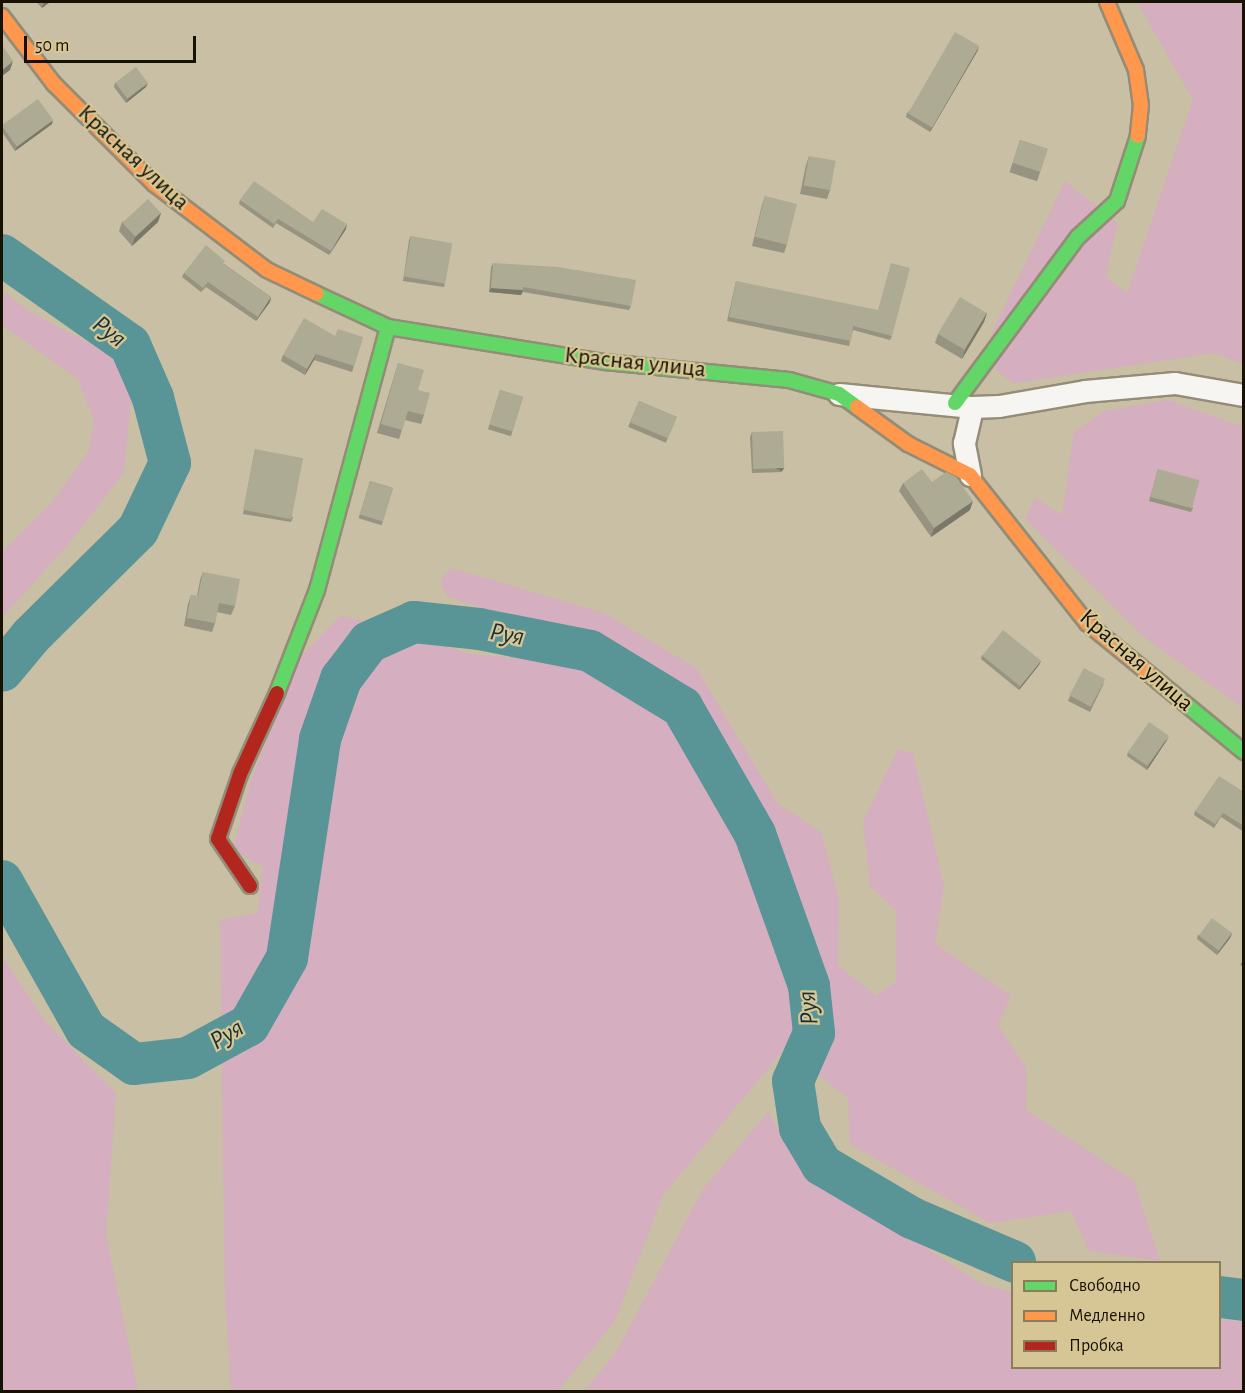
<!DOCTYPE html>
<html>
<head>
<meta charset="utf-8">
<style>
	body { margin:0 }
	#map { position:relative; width:1245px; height:1393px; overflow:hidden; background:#c8bfa4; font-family:"Alegreya Sans",sans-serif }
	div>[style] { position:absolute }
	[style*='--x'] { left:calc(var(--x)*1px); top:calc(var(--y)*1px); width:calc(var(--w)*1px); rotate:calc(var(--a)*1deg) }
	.green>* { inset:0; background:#d5aec0 }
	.river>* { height:42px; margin:-21px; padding:0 21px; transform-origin:21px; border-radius:21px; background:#599497 }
	.roads { filter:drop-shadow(2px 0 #938c77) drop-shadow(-2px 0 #938c77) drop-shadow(0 2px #938c77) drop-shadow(0 -2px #938c77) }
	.street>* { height:21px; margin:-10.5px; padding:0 10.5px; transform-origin:10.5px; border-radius:10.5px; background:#f7f5f1 }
	.fast>* { height:14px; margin:-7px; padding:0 7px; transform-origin:7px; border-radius:7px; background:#63d668 }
	.slow>* { height:14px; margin:-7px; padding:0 7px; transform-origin:7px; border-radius:7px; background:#ff974d }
	.jam>* { height:14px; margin:-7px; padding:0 7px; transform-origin:7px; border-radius:7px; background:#b3261e }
	.wall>* { inset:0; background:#969380; transform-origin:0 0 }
	.shaded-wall>* { inset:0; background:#7a7868; transform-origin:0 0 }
	.building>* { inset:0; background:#aeab95; transform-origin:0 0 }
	span { translate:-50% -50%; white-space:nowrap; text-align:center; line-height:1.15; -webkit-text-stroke:4.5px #d7c695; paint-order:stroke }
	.street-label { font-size:24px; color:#171101 }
	.water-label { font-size:26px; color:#152f35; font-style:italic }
	.frame { position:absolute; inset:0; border:3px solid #171101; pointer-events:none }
	.legend { position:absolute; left:1011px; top:1261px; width:210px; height:108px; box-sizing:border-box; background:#d7c695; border:2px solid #8a7e5a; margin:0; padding:8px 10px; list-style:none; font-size:18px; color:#171101 }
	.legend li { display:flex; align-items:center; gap:12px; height:30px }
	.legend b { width:30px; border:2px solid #8a7e5a }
	.scale { position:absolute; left:24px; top:36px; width:172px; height:27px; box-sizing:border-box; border:3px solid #171101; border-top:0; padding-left:8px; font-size:18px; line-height:21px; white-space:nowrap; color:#171101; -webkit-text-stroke:4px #d7c695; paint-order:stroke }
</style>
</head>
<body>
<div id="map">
	<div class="green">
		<i style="clip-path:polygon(1137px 2px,1243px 2px,1243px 364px,1213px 353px,1014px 383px,997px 371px,993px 330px,1065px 181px,1117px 223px,1106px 277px,1127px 293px,1193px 100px)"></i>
		<i style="clip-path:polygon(2px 291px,32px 313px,115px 357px,131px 397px,124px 472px,71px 541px,2px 618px,2px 552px,52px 502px,89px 451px,94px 421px,78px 379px,2px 325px)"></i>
		<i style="clip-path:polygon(1168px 400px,1243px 427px,1243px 708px,1144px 637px,1025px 519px,1035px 498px,1062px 515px,1074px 432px,1105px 411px)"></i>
		<i style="clip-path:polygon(451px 568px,604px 613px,697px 669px,778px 804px,821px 832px,839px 899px,838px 966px,876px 995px,896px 982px,896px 911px,870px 886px,863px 822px,898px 749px,913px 754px,944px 886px,935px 944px,1011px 996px,998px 1025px,1026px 1068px,1026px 1110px,1134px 1181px,1160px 1261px,1089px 1251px,1071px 1211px,990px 1223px,850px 1144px,848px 1098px,784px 1049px,663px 1195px,615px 1321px,558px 1391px,231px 1391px,225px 1301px,220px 920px,257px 913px,263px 867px,233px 850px,251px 780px,300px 658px,341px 615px,470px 654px,558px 662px,555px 639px,514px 619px,447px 596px,440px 581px)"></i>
		<i style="clip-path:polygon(2px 956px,45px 1021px,116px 1093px,106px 1235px,138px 1391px,2px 1391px)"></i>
		<i style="clip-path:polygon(768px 1112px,799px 1165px,980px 1283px,1012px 1293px,1012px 1368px,1220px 1368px,1220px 1320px,1243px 1321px,1243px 1391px,584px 1391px,615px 1354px,703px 1189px)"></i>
	</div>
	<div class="river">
		<i style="--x:2;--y:255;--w:156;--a:35.1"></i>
		<i style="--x:130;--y:345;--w:58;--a:66.5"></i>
		<i style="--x:153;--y:398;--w:67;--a:75.3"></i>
		<i style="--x:170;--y:463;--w:74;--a:115.5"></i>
		<i style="--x:138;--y:530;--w:151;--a:135.3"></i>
		<i style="--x:31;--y:636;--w:45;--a:129.6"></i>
		<i style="--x:2;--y:881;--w:171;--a:60.6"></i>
		<i style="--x:86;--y:1030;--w:59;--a:35.3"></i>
		<i style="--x:134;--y:1064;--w:54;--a:-6.3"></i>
		<i style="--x:188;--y:1058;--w:69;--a:-28.4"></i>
		<i style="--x:249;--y:1025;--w:77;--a:-60.4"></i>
		<i style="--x:287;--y:958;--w:221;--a:-81.4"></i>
		<i style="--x:320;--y:739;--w:64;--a:-70.7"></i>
		<i style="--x:341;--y:679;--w:46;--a:-52.9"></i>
		<i style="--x:369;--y:642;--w:49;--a:-24"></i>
		<i style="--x:414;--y:622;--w:65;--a:6.1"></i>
		<i style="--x:479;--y:629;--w:113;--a:11.2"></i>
		<i style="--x:590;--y:651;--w:108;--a:31.3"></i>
		<i style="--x:682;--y:707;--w:146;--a:60.1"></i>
		<i style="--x:755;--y:834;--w:161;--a:70.4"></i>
		<i style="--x:809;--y:986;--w:47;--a:83.9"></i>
		<i style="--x:814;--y:1033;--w:52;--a:113.6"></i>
		<i style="--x:793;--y:1081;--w:48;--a:81.5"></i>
		<i style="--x:800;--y:1128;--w:43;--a:59.3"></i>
		<i style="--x:822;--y:1165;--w:104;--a:30.5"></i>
		<i style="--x:912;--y:1218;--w:112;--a:23.1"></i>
		<i style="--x:1220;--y:1297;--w:24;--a:7"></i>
	</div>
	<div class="roads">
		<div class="street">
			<i style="--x:839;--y:394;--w:134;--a:5.6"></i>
			<i style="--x:972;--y:407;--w:27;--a:-2"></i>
			<i style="--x:999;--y:406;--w:87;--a:-9.9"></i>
			<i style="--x:1085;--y:391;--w:90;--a:-5.1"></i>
			<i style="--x:1175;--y:383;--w:70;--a:9.9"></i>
			<i style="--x:970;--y:475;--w:33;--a:-101"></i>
			<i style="--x:964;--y:443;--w:37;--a:-77"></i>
		</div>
		<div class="fast">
			<i style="--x:317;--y:294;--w:78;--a:24.9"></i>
			<i style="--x:388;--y:327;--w:220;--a:9.2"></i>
			<i style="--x:605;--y:362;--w:185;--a:5.6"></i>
			<i style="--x:789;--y:380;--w:52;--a:15.6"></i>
			<i style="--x:839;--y:394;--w:22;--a:36"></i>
			<i style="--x:955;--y:403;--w:207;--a:-53.5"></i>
			<i style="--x:1078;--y:237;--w:53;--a:-42.7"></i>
			<i style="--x:1117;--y:201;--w:68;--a:-72.1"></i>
			<i style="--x:1159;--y:682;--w:110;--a:39.5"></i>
			<i style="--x:277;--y:693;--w:110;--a:-68.8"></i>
			<i style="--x:317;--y:590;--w:272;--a:-74.9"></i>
		</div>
		<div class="slow">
			<i style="--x:1107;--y:2;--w:74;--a:66.9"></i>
			<i style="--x:1136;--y:70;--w:35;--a:82"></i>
			<i style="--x:1141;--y:105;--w:31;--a:96"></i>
			<i style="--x:2;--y:16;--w:86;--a:52.6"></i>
			<i style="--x:54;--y:84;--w:141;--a:45"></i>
			<i style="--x:154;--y:184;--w:142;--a:37.3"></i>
			<i style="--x:267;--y:270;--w:55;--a:25.6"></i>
			<i style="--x:857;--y:407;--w:63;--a:36"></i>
			<i style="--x:908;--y:444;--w:69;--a:26.6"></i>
			<i style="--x:970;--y:475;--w:189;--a:51.7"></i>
			<i style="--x:1087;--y:623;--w:93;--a:39.3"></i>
		</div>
		<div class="jam">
			<i style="--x:250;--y:886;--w:57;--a:-124.2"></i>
			<i style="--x:218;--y:839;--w:69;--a:-71.3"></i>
			<i style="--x:240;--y:774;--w:89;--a:-65.4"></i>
		</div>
	</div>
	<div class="wall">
		<i style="clip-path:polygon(36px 2px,50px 2px,42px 8px)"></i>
		<i style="clip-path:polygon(978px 50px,930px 132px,906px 117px,907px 113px)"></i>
		<i style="clip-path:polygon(115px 83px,146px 87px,126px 103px,114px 87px)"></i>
		<i style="clip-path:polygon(52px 124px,15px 151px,2px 132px,2px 126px)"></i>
		<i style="left:1020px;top:140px;width:29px;height:34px;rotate:18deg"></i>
		<i style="clip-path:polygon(809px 156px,830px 190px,827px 199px,800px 194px,806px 165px)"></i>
		<i style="clip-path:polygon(765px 196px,787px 244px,784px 253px,752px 246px,762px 205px)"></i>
		<i style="clip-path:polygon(240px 200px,313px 222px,346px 229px,329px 255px,276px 223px,273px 228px,239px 204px)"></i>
		<i style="clip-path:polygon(161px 213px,158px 222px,132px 246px,119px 231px,122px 222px)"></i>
		<i style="clip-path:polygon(411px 236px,445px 283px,444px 287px,403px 281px,409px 240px)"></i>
		<i style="clip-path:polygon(493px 263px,631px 306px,629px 310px,523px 292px,521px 295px,489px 292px,491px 267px)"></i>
		<i style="clip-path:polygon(224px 264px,271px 297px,270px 302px,256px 321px,206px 287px,201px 292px,182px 277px,184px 273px)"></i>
		<i style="clip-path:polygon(736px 281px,892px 336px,890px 340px,853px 330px,849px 346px,727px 321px)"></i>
		<i style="clip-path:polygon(987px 313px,984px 322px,962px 359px,935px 343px,938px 334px)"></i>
		<i style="clip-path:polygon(335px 336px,363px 337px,352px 372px,314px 360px,305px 375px,281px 361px,283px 355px)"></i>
		<i style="clip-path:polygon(398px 363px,418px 390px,424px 415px,421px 424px,405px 420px,399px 439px,377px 433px)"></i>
		<i style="left:500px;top:390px;width:24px;height:41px;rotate:17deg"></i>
		<i style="left:639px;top:401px;width:41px;height:28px;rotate:23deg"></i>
		<i style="clip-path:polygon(752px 432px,782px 472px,752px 473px,750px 437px)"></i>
		<i style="clip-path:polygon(255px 449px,293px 518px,291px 522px,243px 514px,254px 454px)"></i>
		<i style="clip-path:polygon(1158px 469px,1193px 508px,1191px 512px,1149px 501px)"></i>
		<i style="left:370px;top:481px;width:24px;height:39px;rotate:17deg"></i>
		<i style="clip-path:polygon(932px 482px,970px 510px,931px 537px,899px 491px,903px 483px)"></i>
		<i style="clip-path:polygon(203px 572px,235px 606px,231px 615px,217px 612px,215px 623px,212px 632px,184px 626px,188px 604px,191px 595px,197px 596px,200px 580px)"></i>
		<i style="clip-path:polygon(982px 655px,1041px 661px,1039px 665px,1019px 690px,981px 659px)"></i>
		<i style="clip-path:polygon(1104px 683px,1090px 712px,1068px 701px,1070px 696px)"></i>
		<i style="clip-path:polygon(1167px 740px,1147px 770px,1127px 756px,1128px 752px)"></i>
		<i style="clip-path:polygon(1244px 792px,1244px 832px,1221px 817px,1214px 828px,1194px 815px,1195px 811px)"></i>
		<i style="clip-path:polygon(1232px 933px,1230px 938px,1217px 955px,1197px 939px,1198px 935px)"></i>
		<i style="clip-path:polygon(1244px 958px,1244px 967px,1240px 965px)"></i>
	</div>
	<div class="shaded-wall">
		<i style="clip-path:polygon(46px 2px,50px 2px,42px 8px,43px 4px)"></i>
		<i style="clip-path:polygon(979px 46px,978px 50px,930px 132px,932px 127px)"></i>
		<i style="clip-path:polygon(13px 61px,10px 70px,2px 76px,2px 70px)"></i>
		<i style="clip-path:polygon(148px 83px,146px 87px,126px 103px,128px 99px)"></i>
		<i style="clip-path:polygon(53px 120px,52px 124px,15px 151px,17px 147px)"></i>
		<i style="clip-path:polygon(161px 213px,158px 222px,132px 246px,135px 237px)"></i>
		<i style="clip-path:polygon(347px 224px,346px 229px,329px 255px,331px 251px)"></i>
		<i style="clip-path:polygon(491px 288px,523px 290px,521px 295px,489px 292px)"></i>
		<i style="clip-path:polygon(271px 297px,270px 302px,256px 321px,258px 317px)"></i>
		<i style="clip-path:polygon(987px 313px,984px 322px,962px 359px,965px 350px)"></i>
		<i style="clip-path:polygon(316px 354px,314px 360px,305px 375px,307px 369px)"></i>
		<i style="left:784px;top:468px;width:4px;height:31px;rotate:117deg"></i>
		<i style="clip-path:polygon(973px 501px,970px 510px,931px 537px,934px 528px)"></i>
		<i style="clip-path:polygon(1041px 661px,1039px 665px,1019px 690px,1021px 685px)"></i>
		<i style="clip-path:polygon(1169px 736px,1167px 740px,1147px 770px,1148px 766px)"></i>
		<i style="clip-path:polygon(1232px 933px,1230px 938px,1217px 955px,1219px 951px)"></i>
	</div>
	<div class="building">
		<i style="left:955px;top:32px;width:28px;height:94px;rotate:30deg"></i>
		<i style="clip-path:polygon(2px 45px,13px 61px,2px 70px)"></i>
		<i style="left:136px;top:67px;width:20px;height:26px;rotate:53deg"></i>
		<i style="left:38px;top:99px;width:26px;height:45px;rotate:54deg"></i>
		<i style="left:1020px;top:140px;width:29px;height:24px;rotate:18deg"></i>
		<i style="left:809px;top:156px;width:27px;height:30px;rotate:10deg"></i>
		<i style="clip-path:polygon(254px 181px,313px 222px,322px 209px,347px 224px,331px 251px,278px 219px,274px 224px,240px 200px)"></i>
		<i style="left:765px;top:196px;width:33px;height:42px;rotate:14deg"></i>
		<i style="left:148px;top:199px;width:19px;height:35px;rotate:47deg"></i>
		<i style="left:411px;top:236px;width:42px;height:41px;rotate:10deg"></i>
		<i style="clip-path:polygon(206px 245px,225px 261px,223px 264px,271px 297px,258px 317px,208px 282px,203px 288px,184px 273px)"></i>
		<i style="clip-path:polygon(493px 263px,558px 267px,636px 280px,631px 306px,523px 287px,523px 290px,491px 288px)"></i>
		<i style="clip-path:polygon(891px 263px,910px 268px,892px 336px,853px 326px,851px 341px,729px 317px,736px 281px,878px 310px)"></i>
		<i style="left:960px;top:297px;width:31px;height:43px;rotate:31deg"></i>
		<i style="clip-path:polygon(304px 318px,335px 336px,338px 329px,363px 337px,354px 366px,316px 354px,307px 369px,283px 355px)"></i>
		<i style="clip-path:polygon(398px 363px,424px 370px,418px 390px,430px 393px,424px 415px,408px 411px,402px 430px,381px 424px)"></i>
		<i style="left:500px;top:390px;width:24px;height:36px;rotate:17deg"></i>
		<i style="left:639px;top:401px;width:41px;height:23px;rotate:23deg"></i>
		<i style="left:783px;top:431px;width:37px;height:31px;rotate:88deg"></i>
		<i style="left:255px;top:449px;width:49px;height:62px;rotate:11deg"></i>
		<i style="clip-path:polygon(922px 469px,932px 482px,946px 472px,956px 477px,973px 501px,934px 528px,903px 483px)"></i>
		<i style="left:1158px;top:469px;width:43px;height:29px;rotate:15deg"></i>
		<i style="left:370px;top:481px;width:24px;height:35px;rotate:17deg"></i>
		<i style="clip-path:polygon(203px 572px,240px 579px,235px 606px,219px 603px,215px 623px,187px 618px,191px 595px,198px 596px)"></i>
		<i style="left:1003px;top:630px;width:49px;height:33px;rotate:39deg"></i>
		<i style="left:1084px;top:668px;width:24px;height:31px;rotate:28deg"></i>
		<i style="left:1149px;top:722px;width:24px;height:37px;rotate:35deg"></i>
		<i style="clip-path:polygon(1219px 776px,1244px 792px,1244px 826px,1223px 813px,1215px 824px,1195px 811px)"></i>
		<i style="left:1212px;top:918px;width:25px;height:22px;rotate:37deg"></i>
	</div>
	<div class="street-label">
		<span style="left:133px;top:158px;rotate:43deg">Красная улица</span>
		<span style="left:635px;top:363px;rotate:6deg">Красная улица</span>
		<span style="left:1136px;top:661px;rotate:41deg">Красная улица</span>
	</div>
	<div class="water-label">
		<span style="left:109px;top:332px;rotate:38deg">Руя</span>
		<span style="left:507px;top:635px;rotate:11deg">Руя</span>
		<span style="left:809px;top:1008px;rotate:-96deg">Руя</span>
		<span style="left:227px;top:1035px;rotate:-31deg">Руя</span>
	</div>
	<div class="frame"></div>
	<ul class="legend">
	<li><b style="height:8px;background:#63d668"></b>Свободно</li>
	<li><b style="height:8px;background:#ff974d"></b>Медленно</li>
	<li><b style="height:8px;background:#b3261e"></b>Пробка</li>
	</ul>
	<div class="scale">50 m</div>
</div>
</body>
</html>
